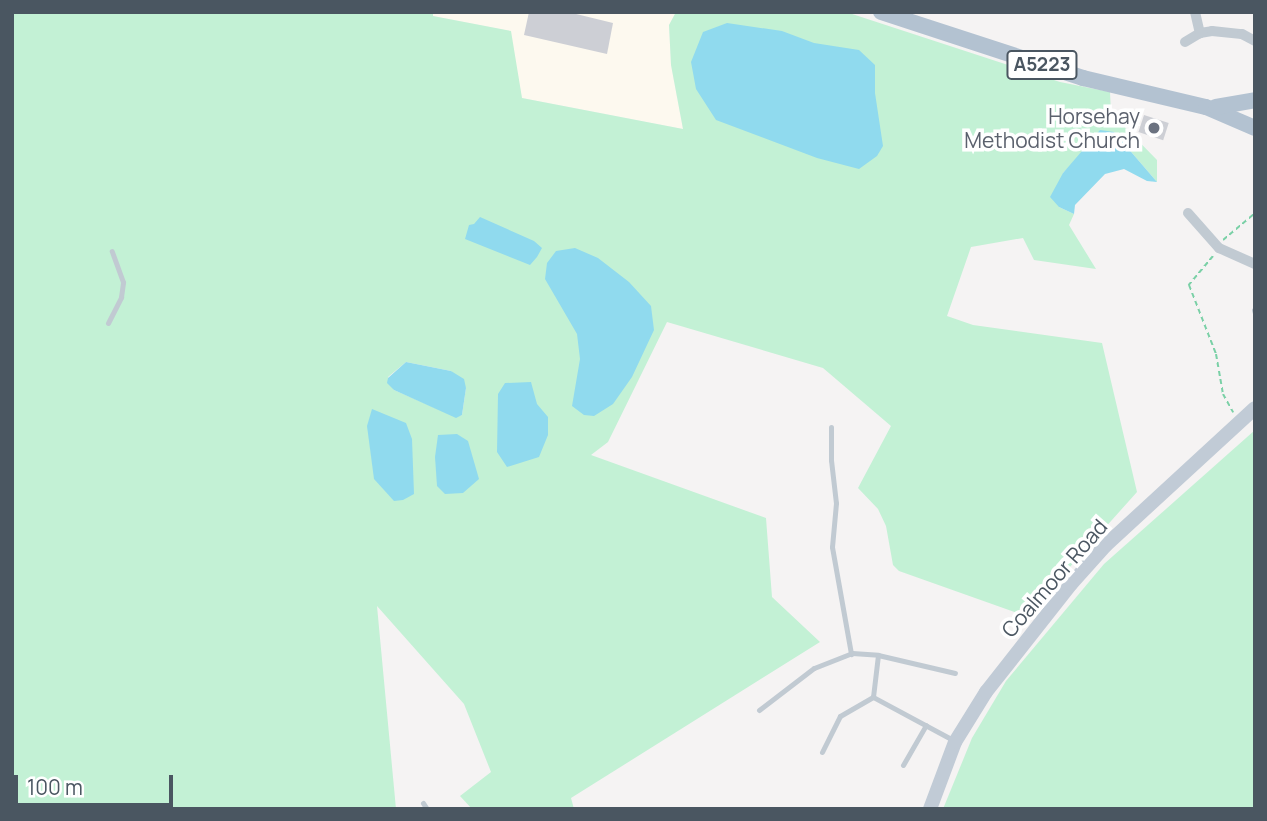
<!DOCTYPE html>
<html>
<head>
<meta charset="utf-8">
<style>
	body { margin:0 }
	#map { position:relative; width:1267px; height:821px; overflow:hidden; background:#f5f3f3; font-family:Manrope,sans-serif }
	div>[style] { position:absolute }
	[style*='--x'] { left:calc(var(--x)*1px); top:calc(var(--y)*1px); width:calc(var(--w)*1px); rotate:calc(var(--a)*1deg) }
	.commercial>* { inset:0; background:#fdf9ef }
	.green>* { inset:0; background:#c3f1d5 }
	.water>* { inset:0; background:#90daee }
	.building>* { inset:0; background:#cdcfd5; transform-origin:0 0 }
	.path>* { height:2px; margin-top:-1px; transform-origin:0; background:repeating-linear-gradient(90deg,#7ad0a6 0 5px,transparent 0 8.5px) }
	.lane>* { height:5px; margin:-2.5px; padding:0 2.5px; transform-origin:2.5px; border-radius:2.5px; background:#c1cad2 }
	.street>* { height:10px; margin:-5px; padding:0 5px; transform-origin:5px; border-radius:5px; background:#c1cad2 }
	.secondary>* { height:14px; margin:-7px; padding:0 7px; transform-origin:7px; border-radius:7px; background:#c1cbd6 }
	.primary>* { height:16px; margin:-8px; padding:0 8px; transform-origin:8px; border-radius:8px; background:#b3c2d1 }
	.dots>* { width:19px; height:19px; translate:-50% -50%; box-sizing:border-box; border:4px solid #fff; border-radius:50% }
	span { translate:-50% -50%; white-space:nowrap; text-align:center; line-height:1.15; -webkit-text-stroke:7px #fff; paint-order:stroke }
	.shield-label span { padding:2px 5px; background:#fff; border:2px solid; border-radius:5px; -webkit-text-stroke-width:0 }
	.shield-label { font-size:19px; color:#4a5661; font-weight:700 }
	.worship-label { font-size:21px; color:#5b616d }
	.right { translate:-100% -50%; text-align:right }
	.street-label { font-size:21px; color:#4a5661 }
	.frame { position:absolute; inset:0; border:14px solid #4a5661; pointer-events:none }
	.scale { position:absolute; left:14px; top:775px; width:159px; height:32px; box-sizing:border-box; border:4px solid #4a5661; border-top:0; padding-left:9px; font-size:21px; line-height:24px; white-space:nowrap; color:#4a5661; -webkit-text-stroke:5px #fff; paint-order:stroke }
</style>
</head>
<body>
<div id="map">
	<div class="commercial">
		<i style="clip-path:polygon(433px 12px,676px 12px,669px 25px,671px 65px,683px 129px,522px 98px,510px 31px,433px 16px)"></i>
	</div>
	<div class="green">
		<i style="clip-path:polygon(evenodd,12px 12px,433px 12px,433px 16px,511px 31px,522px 98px,683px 129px,671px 65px,669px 25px,676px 12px,846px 12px,1060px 82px,1110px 92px,1111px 113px,1157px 160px,1157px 182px,1114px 132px,1088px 147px,1063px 173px,1059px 207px,1074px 214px,1069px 225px,1096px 269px,1034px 260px,1023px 238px,971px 247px,947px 316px,973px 325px,1102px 343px,1137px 492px,1026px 616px,899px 571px,893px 565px,886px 526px,878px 509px,858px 488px,891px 426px,823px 368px,667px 322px,608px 442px,591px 455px,766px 518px,772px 597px,820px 642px,571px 798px,574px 809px,472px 809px,460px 796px,491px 772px,464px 704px,377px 606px,396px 809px,12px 809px,12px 12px,406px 362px,451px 371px,466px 388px,462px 415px,456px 417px,394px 390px,388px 377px,406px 362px)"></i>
		<i style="clip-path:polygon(1255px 430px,1255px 809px,943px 809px,972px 738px,1006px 681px,1104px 564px)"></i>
	</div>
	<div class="water">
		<i style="clip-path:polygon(727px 23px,782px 31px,814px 43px,859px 50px,875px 65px,875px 93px,883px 146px,877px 156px,859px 169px,817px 158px,716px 120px,696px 89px,691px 62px,703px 32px)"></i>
		<i style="clip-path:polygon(1100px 130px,1114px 132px,1157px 182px,1147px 181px,1124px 169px,1105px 174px,1075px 205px,1074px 214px,1059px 207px,1050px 197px,1063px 173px)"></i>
		<i style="clip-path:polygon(480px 217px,534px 241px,542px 248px,537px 257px,530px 265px,465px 239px,469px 225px,474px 224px)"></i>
		<i style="clip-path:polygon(575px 248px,598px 258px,629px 282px,651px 306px,654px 330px,632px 377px,613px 404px,594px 416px,584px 415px,572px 406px,580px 359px,577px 334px,545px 279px,547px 263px,556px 251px)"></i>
		<i style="clip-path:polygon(406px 362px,451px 371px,464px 379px,466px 388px,462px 415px,456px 418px,394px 390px,387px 383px,388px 378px)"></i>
		<i style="clip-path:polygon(531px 382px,537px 404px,548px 417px,548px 435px,539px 457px,507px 467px,497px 452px,498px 394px,505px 383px)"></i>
		<i style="clip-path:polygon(372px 409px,406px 423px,412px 439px,414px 494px,403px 500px,394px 501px,374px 479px,367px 426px)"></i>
		<i style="clip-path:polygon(457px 434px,468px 441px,479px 479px,463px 493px,445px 494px,437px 486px,435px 457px,438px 435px)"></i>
	</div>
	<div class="building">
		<i style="clip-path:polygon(529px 12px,568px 12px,613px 23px,607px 54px,524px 35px)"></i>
		<i style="left:1144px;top:115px;width:26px;height:18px;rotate:18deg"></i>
	</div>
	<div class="path">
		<i style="--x:1223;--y:240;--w:42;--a:-40.2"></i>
		<i style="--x:1213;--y:256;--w:38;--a:130"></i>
		<i style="--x:1189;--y:285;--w:74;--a:68.6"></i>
		<i style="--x:1216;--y:354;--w:41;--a:80.1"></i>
		<i style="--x:1223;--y:394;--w:21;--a:61"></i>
	</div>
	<div class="lane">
		<i style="--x:1254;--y:310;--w:3;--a:72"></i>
		<i style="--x:108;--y:323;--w:29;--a:-63"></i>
		<i style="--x:121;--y:297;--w:15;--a:-82"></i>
		<i style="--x:123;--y:282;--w:33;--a:-110"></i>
		<i style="--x:831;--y:427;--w:33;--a:90"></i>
		<i style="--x:831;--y:460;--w:43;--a:83.4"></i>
		<i style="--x:836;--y:503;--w:44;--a:95.2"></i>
		<i style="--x:832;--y:547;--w:109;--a:79.9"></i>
		<i style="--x:759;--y:710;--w:69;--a:-37.4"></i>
		<i style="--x:814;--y:668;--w:41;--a:-21.5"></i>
		<i style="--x:852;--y:653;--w:26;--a:4"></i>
		<i style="--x:953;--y:740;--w:91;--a:-151.7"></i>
		<i style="--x:873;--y:697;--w:42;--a:-83.2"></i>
		<i style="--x:878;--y:655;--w:79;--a:13.2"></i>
		<i style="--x:822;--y:752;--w:40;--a:-63.4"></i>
		<i style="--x:840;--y:716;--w:38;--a:-30"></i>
		<i style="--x:903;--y:765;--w:46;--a:-60.1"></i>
		<i style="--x:423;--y:803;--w:7;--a:56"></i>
	</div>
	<div class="street">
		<i style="--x:1195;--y:12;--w:22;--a:77"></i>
		<i style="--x:1185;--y:42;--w:17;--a:-31"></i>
		<i style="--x:1200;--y:33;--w:12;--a:-9"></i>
		<i style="--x:1212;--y:31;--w:30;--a:6"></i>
		<i style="--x:1242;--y:34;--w:15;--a:28"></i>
		<i style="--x:1188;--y:213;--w:47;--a:48.5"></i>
		<i style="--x:1219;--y:248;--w:39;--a:24"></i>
	</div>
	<div class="secondary">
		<i style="--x:930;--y:809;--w:72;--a:-69.5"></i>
		<i style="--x:955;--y:742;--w:59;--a:-58.2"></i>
		<i style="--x:986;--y:692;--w:137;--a:-51.8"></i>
		<i style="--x:1071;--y:584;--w:52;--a:-48.1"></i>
		<i style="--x:1106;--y:545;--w:202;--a:-42.6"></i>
	</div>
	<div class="primary">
		<i style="--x:881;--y:12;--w:213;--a:18.1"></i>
		<i style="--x:1083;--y:78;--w:126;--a:13.3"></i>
		<i style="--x:1206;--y:107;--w:53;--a:23.2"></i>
		<i style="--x:1216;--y:107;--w:40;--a:-10"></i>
	</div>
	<div class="dots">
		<i style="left:1154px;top:128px;background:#6b7280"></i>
	</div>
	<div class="shield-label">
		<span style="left:1042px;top:65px">A5223</span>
	</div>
	<div class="worship-label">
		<span class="right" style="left:1140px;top:128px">Horsehay<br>Methodist Church</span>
	</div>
	<div class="street-label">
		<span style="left:1054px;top:578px;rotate:-49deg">Coalmoor Road</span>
	</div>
	<div class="frame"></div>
	<div class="scale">100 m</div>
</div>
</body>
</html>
